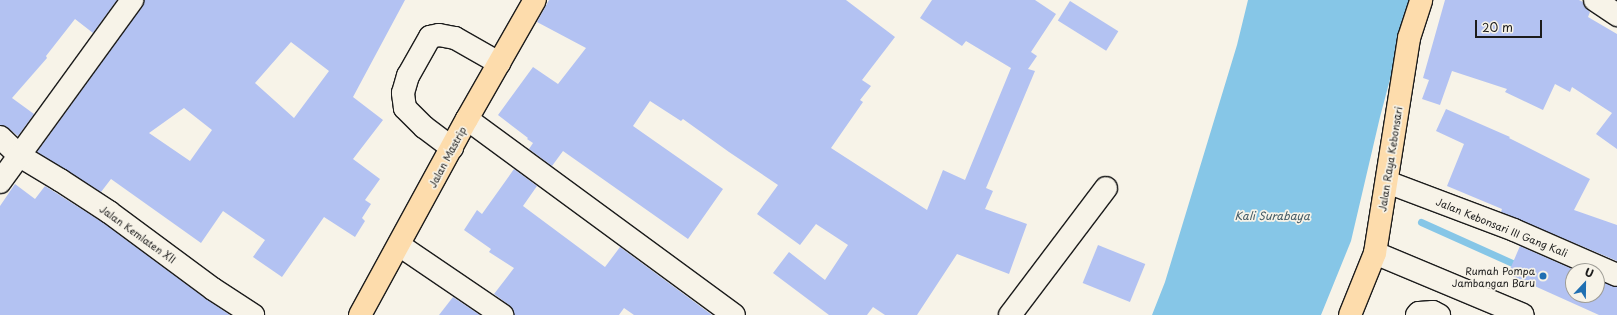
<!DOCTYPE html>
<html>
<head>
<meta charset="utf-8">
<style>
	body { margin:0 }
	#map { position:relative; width:1617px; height:315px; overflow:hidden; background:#f7f3e8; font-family:"Playpen Sans",sans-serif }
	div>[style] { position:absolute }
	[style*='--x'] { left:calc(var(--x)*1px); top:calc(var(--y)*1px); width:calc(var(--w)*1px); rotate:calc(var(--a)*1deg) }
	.water>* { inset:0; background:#86c6e7 }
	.stream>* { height:7px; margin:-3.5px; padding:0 3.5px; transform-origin:3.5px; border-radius:3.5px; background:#86c6e7 }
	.building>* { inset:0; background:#b3c2f2; transform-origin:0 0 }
	.roads { filter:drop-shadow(1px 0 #1c1c1c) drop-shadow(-1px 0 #1c1c1c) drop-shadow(0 1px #1c1c1c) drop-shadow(0 -1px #1c1c1c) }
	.minor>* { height:22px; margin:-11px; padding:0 11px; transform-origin:11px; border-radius:11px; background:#f7f3e8 }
	.major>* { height:22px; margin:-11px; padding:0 11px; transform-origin:11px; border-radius:11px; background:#fddcac }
	.dots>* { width:11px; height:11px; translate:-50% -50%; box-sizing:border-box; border:2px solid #f7f3e8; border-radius:50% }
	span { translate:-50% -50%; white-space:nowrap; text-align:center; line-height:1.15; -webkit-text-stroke:3.5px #f7f3e8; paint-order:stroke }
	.street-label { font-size:10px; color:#1c1c1c }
	.poi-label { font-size:10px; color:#1c1c1c }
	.right { translate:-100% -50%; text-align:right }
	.water-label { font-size:11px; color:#415863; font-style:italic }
	.north { position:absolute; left:1565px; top:263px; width:40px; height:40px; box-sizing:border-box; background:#f7f3e8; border:1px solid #9f9d96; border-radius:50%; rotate:22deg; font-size:11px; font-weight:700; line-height:16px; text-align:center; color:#1c1c1c }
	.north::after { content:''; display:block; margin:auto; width:14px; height:18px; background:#1f6fb2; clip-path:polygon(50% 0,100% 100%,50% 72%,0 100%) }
	.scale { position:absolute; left:1475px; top:20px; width:67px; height:18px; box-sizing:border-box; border:2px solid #1c1c1c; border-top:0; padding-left:5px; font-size:12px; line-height:14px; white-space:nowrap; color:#1c1c1c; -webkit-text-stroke:3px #f7f3e8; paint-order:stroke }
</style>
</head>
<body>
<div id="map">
	<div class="water">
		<i style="clip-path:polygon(1248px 0,1411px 0,1380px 117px,1351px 241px,1321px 315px,1152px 315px,1165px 282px,1237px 45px)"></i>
	</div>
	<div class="stream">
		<i style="--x:1421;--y:222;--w:110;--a:24.2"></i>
	</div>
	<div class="building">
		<i style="clip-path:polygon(0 0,117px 0,93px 33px,75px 19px,46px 56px,47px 58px,12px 98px,34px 114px,18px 136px,8px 128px,0 125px)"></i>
		<i style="clip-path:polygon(evenodd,144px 0,405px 0,353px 97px,383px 120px,353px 159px,380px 179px,365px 200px,371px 204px,362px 218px,365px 221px,355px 237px,324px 217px,282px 277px,253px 257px,265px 240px,223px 211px,201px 243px,111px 179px,101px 192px,37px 152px,142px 7px,144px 0,291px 42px,329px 71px,294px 118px,255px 83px,291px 42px,144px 0,184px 108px,212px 130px,190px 161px,149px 133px,184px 108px)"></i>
		<i style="clip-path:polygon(549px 0,846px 0,895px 37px,862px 80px,871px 86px,860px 100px,863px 102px,831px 148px,927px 210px,943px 170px,965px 180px,1011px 68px,966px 41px,962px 46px,920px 18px,932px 0,1035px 0,1056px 14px,1031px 52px,1037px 56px,1028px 69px,1035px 71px,986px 188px,993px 191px,985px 209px,1027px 224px,1009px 274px,957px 254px,917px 315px,885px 315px,873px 307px,867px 315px,829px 315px,773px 273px,789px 252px,825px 280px,848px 245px,816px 224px,800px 245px,757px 214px,778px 185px,729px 152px,683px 119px,681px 121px,650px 101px,633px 126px,723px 189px,688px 239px,563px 151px,552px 166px,529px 149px,533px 143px,527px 139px,528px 138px,498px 115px,533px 67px,558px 84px,586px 48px,537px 22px)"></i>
		<i style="clip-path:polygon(1445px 0,1579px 0,1583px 2px,1584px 6px,1590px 12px,1588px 17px,1617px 34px,1617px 149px,1596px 134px,1612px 113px,1572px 87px,1570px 92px,1555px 84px,1543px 110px,1505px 92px,1507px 89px,1452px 71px,1440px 105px,1422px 99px,1429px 80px,1423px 78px)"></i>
		<i style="left:1070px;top:1px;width:57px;height:23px;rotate:32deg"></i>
		<i style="clip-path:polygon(1446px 109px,1510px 137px,1509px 138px,1590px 179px,1574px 210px,1617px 225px,1617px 261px,1501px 212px,1502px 209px,1447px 186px,1464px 144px,1436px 131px)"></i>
		<i style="clip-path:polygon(514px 169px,537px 186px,523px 206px,605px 267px,620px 247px,712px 315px,634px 315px,624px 308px,619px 315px,514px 315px,513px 309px,509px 305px,494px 294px,514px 268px,489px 252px,491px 249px,464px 230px,477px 210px,482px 214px)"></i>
		<i style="clip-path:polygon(15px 184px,35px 199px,45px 186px,53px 191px,102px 222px,206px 299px,230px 315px,0 315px,0 206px)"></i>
		<i style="left:1098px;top:245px;width:51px;height:41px;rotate:22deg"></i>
		<i style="clip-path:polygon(1520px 246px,1577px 271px,1573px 271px,1573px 295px,1597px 295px,1597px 280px,1617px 287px,1617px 315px,1599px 315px,1508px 274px)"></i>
		<i style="clip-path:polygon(453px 297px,480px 315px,439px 315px)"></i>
	</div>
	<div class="roads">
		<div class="minor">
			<i style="--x:1595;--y:0;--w:27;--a:34"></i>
			<i style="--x:467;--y:119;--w:331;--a:36.3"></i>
			<i style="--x:0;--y:137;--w:28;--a:44"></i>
			<i style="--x:20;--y:156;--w:47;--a:31"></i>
			<i style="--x:60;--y:180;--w:59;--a:33.1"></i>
			<i style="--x:109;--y:212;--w:129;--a:36.5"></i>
			<i style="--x:213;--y:289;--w:48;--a:33"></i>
			<i style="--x:452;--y:148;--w:35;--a:-143"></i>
			<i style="--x:424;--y:127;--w:27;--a:-135"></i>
			<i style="--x:405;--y:108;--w:15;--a:-98"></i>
			<i style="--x:403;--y:93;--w:18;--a:-74"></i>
			<i style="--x:408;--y:76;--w:45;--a:-60.6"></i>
			<i style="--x:430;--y:37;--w:9;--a:-13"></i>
			<i style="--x:439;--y:35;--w:16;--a:11"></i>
			<i style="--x:455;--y:38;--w:51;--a:29.6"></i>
			<i style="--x:0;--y:182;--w:225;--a:-54"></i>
			<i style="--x:1387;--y:182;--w:136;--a:20.7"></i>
			<i style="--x:1514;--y:230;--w:112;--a:23.6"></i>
			<i style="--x:399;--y:245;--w:125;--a:34.2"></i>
			<i style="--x:1375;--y:253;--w:160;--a:22.7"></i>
			<i style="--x:1010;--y:315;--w:159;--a:-52.9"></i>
			<i style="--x:1417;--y:315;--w:3;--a:-45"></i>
			<i style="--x:1419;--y:313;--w:14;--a:-4"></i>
			<i style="--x:1433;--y:312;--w:7;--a:27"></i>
		</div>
		<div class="major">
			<i style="--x:360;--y:315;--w:223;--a:-61.4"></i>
			<i style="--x:467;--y:119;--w:137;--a:-60.3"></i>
			<i style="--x:1350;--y:315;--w:67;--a:-68"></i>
			<i style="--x:1375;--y:253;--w:218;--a:-81"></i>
			<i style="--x:1409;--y:38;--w:40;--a:-72"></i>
		</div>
	</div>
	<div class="dots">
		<i style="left:1543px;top:276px;background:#1f6fb2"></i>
	</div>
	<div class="street-label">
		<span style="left:447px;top:157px;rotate:-62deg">Jalan Mastrip</span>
		<span style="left:1390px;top:159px;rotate:-81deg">Jalan Raya Kebonsari</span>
		<span style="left:1502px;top:227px;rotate:22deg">Jalan Kebonsari III Gang Kali</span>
		<span style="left:138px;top:234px;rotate:36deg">Jalan Kemlaten XII</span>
	</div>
	<div class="poi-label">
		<span class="right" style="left:1535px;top:276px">Rumah Pompa<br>Jambangan Baru</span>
	</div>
	<div class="water-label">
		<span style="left:1272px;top:216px">Kali Surabaya</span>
	</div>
	<div class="north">U</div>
	<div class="scale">20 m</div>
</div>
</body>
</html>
